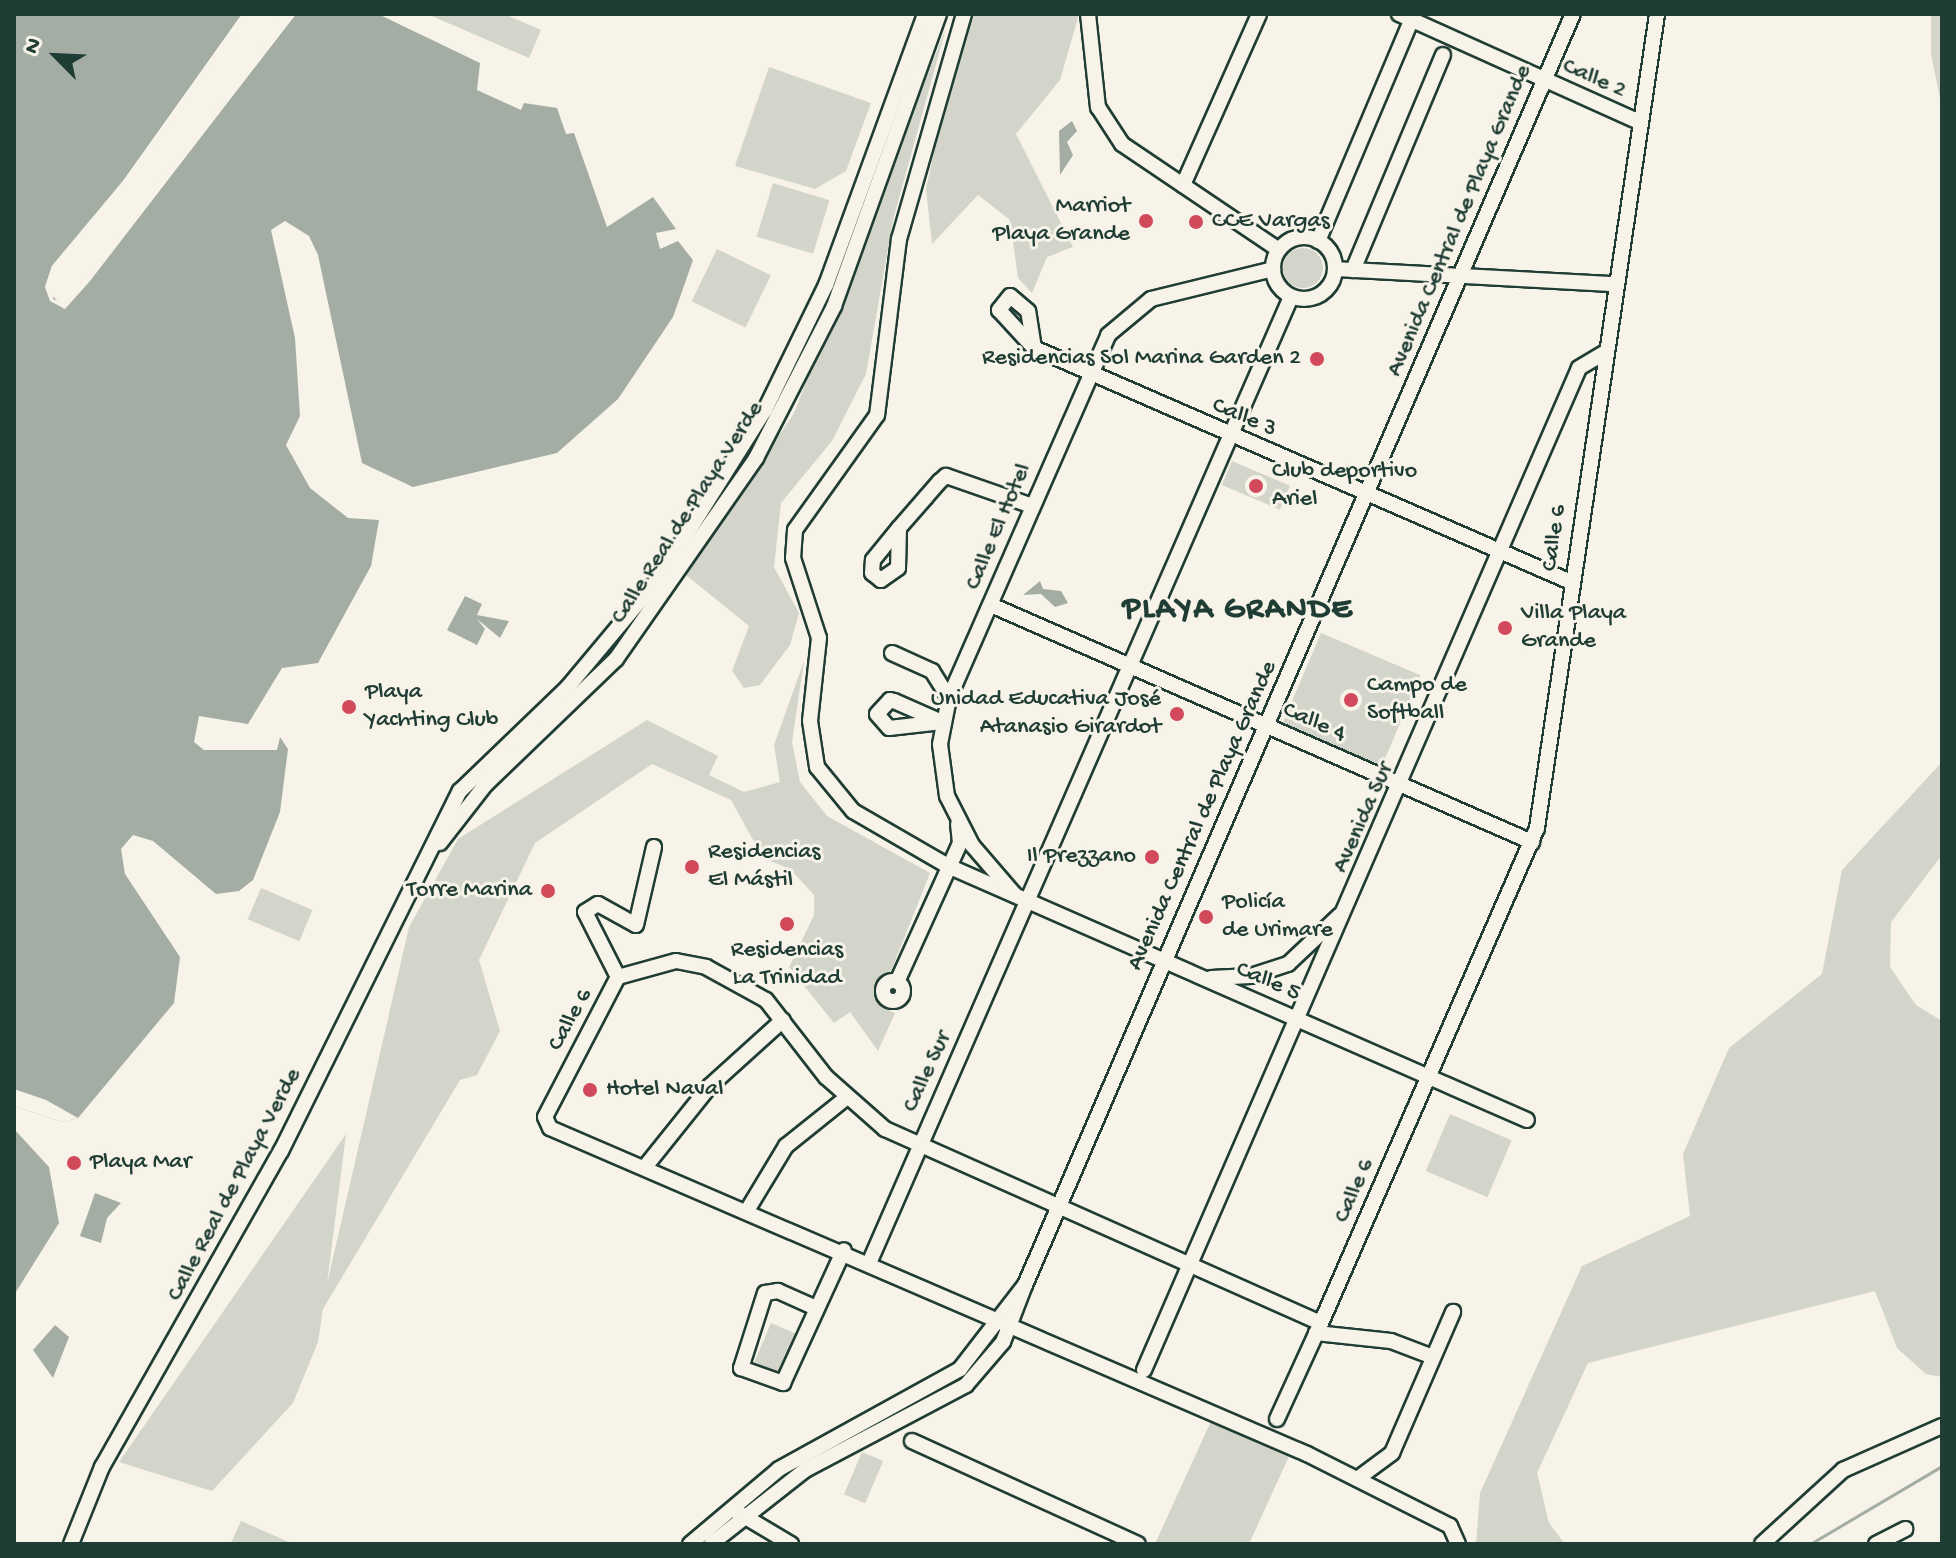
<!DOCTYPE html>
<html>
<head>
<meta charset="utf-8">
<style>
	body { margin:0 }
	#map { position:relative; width:1956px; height:1558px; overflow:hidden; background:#f7f3e8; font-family:"Gochi Hand",sans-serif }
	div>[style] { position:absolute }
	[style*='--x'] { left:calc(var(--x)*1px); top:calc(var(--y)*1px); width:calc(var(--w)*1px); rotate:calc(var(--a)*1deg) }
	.green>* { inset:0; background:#d3d5ca; transform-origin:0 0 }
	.round { border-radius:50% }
	.water>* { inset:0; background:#a4ada3 }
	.pier>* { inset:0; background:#f7f3e8 }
	.stream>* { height:3px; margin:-1.5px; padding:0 1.5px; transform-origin:1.5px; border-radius:1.5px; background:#a4ada3 }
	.roads { filter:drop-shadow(2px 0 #1f3d34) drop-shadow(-2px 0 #1f3d34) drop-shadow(0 2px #1f3d34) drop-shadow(0 -2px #1f3d34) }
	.minor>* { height:14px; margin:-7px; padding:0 7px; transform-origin:7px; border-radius:7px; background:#f7f3e8 }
	.minor>.ring { margin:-7px; padding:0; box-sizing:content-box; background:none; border:14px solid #f7f3e8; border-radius:50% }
	.dots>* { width:22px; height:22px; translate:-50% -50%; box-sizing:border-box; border:4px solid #f7f3e8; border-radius:50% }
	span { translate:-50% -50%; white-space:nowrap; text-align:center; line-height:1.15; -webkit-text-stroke:6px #f7f3e8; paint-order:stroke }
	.street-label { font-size:24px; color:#1f3d34 }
	.poi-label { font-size:24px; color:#1f3d34 }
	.right { translate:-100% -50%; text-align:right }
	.left { translate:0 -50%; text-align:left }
	.district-label { font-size:32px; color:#1f3d34; font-weight:700; letter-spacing:2px }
	.frame { position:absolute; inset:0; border:16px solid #1f3d34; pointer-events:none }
	.north { position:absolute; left:16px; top:16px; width:80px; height:80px; -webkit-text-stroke:6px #f7f3e8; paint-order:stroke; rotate:294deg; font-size:22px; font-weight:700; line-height:32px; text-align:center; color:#1f3d34 }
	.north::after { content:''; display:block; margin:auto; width:28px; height:36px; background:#1f3d34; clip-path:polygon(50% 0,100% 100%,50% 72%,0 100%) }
</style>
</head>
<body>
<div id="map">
	<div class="green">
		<i style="clip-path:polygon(427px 14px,504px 14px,541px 30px,529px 58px)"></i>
		<i style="clip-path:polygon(964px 14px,1079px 14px,1060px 80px,1016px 134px,1073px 247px,1047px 257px,1032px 293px,1018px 278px,1010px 220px,978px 195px,932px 244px,926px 189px)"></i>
		<i style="clip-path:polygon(1931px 14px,1942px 14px,1942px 109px,1931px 54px)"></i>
		<i style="clip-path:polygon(946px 28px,893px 220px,866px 374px,832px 441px,781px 503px,774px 567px,799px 613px,790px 645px,760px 685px,744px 688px,732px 671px,749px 626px,686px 575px,794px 413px)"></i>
		<i style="clip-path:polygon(769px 67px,871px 103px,846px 171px,815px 189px,735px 166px)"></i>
		<i style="left:773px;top:183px;width:59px;height:56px;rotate:17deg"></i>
		<i class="round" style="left:1283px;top:248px;width:40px;height:40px"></i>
		<i style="left:717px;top:249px;width:60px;height:58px;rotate:26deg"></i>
		<i style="left:1232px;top:461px;width:63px;height:26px;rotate:23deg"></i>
		<i style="left:1321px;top:633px;width:108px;height:100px;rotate:23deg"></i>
		<i style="clip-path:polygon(804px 661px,792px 742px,800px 782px,827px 816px,930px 873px,891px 971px,874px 986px,881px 1007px,895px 1013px,878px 1051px,850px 1012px,834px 1023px,789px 967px,814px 915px,814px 895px,790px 869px,763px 858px,731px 800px,652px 764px,535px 843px,479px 960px,500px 1031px,477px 1075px,460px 1080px,323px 1309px,318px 1342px,293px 1403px,212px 1491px,119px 1462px,346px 1134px,327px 1284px,409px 927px,458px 839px,647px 720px,718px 756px,709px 775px,744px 792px,780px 782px,774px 745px)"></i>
		<i style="clip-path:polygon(1942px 762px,1942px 855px,1891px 922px,1890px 967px,1916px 1005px,1942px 1021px,1942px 1377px,1926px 1374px,1897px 1348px,1875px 1291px,1588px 1363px,1537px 1473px,1549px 1523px,1565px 1544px,1476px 1544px,1480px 1493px,1582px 1266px,1690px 1216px,1683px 1154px,1729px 1048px,1822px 974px,1842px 870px)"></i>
		<i style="left:261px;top:888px;width:56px;height:34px;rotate:23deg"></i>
		<i style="left:1450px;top:1114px;width:67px;height:62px;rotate:23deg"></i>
		<i style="left:771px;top:1323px;width:28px;height:46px;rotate:23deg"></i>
		<i style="clip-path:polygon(1212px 1419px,1290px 1454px,1249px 1544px,1155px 1544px)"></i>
		<i style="left:862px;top:1452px;width:23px;height:46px;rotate:23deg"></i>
		<i style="clip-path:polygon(241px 1521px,289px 1542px,289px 1544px,231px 1543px)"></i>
	</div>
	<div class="water">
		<i style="clip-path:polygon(14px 14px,242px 14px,123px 181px,52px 266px,45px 287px,64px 309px,296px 14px,378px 14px,480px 63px,477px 90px,521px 110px,524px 103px,557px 108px,566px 134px,574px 133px,607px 227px,653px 197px,676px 229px,656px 233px,660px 249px,678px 241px,693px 260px,673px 317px,618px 399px,557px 453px,413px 487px,362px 463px,318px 255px,309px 236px,285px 221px,271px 230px,295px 338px,300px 416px,286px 445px,310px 488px,348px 518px,379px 520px,371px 566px,318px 663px,282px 668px,248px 724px,199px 716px,194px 742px,204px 750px,277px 750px,280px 737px,288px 749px,280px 812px,253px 880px,239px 891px,216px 894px,153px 841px,133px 835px,121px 849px,125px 874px,180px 957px,174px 1003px,78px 1118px,62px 1122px,14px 1106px)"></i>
		<i style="clip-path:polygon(1072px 121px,1077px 131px,1067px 142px,1073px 155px,1060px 175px,1059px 131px)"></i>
		<i style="clip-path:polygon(1040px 581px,1043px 589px,1061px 591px,1068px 603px,1055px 607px,1041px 594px,1023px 595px)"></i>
		<i style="clip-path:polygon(465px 596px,482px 604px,477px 615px,509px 621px,500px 638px,477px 619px,485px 629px,477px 645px,447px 630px)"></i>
		<i style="clip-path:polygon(14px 1129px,49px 1167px,59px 1223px,14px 1295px)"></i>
		<i style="clip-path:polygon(95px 1193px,121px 1203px,107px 1218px,101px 1243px,80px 1236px)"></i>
		<i style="clip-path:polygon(55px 1325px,69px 1337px,53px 1378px,33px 1350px)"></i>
	</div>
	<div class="pier">
		<i style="clip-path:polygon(242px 14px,242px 23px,165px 132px,55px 268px,53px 299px,64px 304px,87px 279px,283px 19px,296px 14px,90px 281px,65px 309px,50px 301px,45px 287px,52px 266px,123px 181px)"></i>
		<i style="clip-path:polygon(14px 1089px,46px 1100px,78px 1118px,62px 1122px,14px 1106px)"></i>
	</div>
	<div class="stream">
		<i style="--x:1810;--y:1544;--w:153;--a:-30.6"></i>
	</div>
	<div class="roads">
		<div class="minor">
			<i style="--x:964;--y:14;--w:234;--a:106.1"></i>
			<i style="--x:899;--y:239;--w:177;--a:97.1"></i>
			<i style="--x:877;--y:415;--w:141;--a:125.5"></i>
			<i style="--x:795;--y:530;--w:28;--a:94"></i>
			<i style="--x:793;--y:558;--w:84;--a:72"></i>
			<i style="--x:819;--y:638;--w:83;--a:96.2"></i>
			<i style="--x:810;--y:721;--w:47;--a:81.3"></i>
			<i style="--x:817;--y:767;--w:57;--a:50.7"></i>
			<i style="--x:853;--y:811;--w:110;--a:30.1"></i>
			<i style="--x:948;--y:866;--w:632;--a:23.69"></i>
			<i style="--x:1088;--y:14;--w:94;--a:83.9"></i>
			<i style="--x:1098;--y:107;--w:44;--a:57"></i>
			<i style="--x:1122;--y:144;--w:189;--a:34"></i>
			<i style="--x:1399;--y:14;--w:265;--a:24.2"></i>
			<i style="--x:1183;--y:185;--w:187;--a:-66"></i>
			<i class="ring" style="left:1273px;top:237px;width:48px;height:48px"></i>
			<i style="--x:1318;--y:241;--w:246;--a:-67.1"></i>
			<i style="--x:1335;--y:269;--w:278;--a:3.1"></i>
			<i style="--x:1353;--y:270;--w:233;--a:-67.3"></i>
			<i style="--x:1034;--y:348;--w:37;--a:-99"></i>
			<i style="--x:1028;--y:311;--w:23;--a:-140"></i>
			<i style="--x:1010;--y:296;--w:18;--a:128"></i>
			<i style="--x:999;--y:310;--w:52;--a:47.4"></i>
			<i style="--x:1034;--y:348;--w:586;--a:23.55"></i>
			<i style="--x:899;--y:528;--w:40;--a:91.4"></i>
			<i style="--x:898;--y:568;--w:21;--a:145"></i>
			<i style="--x:881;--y:580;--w:11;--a:-142"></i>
			<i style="--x:872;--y:573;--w:13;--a:-86"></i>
			<i style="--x:873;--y:560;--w:41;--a:-50.9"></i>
			<i style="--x:899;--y:528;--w:41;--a:-48.9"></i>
			<i style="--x:926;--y:497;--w:21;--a:-49"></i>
			<i style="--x:940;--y:481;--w:8;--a:-40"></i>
			<i style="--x:946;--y:476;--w:91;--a:19.2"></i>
			<i style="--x:991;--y:605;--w:591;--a:23.66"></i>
			<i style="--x:892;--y:653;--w:44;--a:24.2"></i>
			<i style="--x:932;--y:671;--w:32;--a:58"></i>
			<i style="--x:890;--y:700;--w:4;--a:14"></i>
			<i style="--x:894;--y:701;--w:52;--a:23.6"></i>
			<i style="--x:942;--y:722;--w:53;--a:173.5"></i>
			<i style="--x:889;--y:728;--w:18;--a:-131"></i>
			<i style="--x:877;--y:714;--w:19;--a:-47"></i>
			<i style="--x:440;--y:843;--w:75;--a:-52.1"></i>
			<i style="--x:486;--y:784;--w:180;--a:-43.9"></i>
			<i style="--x:616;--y:659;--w:245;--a:-55.1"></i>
			<i style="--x:756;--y:458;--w:171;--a:-62.8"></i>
			<i style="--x:834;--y:306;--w:310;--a:-70.2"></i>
			<i style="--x:1015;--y:895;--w:66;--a:-130.7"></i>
			<i style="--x:972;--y:845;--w:55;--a:-117"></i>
			<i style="--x:947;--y:796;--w:52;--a:-97.7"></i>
			<i style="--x:940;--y:744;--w:47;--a:-78.9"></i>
			<i style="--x:949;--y:698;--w:396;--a:-66.3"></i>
			<i style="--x:1108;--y:335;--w:56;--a:-39.9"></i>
			<i style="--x:1151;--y:299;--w:126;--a:-13.8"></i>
			<i style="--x:618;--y:977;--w:73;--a:-116.9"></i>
			<i style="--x:585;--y:912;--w:15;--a:-32"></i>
			<i style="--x:598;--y:904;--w:43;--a:28.9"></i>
			<i style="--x:636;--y:925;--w:80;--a:-77"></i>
			<i style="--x:1211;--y:978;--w:40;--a:-2.9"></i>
			<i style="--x:1251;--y:976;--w:39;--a:-18"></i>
			<i style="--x:1288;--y:964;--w:71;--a:-43.3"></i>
			<i class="ring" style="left:883px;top:981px;width:6px;height:6px"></i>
			<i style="--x:897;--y:982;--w:153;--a:-65.6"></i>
			<i style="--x:960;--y:843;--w:19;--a:-96"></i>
			<i style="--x:645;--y:1167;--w:104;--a:-51.3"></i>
			<i style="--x:710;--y:1086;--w:98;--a:-42.1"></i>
			<i style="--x:748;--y:1209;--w:74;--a:-58.9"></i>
			<i style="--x:786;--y:1146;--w:77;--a:-38.7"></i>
			<i style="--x:870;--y:1261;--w:1052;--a:-66.41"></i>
			<i style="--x:816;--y:1308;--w:42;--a:-155.9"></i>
			<i style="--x:778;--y:1291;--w:13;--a:171"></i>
			<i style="--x:765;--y:1293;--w:79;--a:107.7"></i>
			<i style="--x:741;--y:1368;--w:45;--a:19.7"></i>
			<i style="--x:783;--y:1383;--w:146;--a:-65.4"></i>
			<i style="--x:1316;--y:1333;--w:75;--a:6.1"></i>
			<i style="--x:1391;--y:1341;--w:45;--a:20.9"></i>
			<i style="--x:1144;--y:1370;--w:1092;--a:-66.53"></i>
			<i style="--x:1579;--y:368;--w:29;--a:-31"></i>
			<i style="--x:1277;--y:1419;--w:103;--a:-65.4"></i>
			<i style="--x:912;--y:1441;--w:248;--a:24.5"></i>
			<i style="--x:1357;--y:1479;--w:44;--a:-36.6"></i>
			<i style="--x:1392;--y:1453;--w:154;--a:-66.6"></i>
			<i style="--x:737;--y:1512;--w:63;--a:30.7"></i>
			<i style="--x:71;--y:1544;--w:83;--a:-68.1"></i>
			<i style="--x:102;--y:1467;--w:363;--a:-60.5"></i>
			<i style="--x:281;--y:1151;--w:402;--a:-63.6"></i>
			<i style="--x:460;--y:791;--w:149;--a:-43.9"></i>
			<i style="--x:567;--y:688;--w:143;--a:-50.1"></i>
			<i style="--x:659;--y:578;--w:199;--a:-57.8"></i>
			<i style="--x:765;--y:410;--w:139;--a:-64"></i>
			<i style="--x:826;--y:285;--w:289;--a:-69.9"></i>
			<i style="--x:690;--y:1544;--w:116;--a:-40.1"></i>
			<i style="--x:779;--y:1469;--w:207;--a:-28.9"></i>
			<i style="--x:960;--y:1369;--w:106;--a:-52.3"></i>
			<i style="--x:1025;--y:1285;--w:1384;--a:-66.68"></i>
			<i style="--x:711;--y:1544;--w:120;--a:-38.2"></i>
			<i style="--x:805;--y:1470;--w:182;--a:-27.8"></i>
			<i style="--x:966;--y:1385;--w:57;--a:-49.3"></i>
			<i style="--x:1003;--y:1342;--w:61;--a:-68.9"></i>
			<i style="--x:1458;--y:1544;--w:20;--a:-114"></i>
			<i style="--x:1450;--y:1526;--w:160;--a:-153.3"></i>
			<i style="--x:1307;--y:1454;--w:824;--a:-156.7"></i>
			<i style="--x:550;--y:1128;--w:12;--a:-114"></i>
			<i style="--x:545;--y:1117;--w:158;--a:-62.5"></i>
			<i style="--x:618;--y:977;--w:60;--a:-15.4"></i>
			<i style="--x:676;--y:961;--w:31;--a:11"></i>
			<i style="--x:706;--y:967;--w:68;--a:28.8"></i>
			<i style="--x:766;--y:1000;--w:98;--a:52.1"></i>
			<i style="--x:826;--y:1077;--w:79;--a:41.4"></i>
			<i style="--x:885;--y:1129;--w:477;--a:24"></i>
			<i style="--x:1321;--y:1323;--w:540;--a:-66.43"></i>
			<i style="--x:1537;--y:828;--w:823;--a:-81.61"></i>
			<i style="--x:1762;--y:1544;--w:110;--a:-42.4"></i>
			<i style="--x:1843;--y:1470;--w:108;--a:-24"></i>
			<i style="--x:1876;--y:1544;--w:33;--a:-27"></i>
		</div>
	</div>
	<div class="dots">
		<i style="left:1146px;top:221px;background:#d1495b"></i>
		<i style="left:1196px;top:222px;background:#d1495b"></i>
		<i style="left:1317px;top:359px;background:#d1495b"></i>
		<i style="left:1256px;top:486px;background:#d1495b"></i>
		<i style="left:1505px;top:628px;background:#d1495b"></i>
		<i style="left:1351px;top:700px;background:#d1495b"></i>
		<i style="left:349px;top:707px;background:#d1495b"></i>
		<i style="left:1177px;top:714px;background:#d1495b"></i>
		<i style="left:1152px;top:857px;background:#d1495b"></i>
		<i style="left:692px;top:867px;background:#d1495b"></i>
		<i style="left:548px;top:891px;background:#d1495b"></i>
		<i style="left:1206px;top:917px;background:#d1495b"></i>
		<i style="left:787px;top:924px;background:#d1495b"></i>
		<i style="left:590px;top:1090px;background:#d1495b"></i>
		<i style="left:74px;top:1163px;background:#d1495b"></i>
	</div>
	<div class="street-label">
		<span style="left:1594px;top:79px;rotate:24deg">Calle 2</span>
		<span style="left:1460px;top:221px;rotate:-67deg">Avenida Central de Playa Grande</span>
		<span style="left:1244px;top:418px;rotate:23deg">Calle 3</span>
		<span style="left:688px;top:513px;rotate:-57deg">Calle Real de Playa Verde</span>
		<span style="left:999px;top:527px;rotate:-67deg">Calle El Hotel</span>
		<span style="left:1555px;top:538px;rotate:-82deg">Calle 6</span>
		<span style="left:1314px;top:723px;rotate:24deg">Calle 4</span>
		<span style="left:1203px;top:816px;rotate:-66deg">Avenida Central de Playa Grande</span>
		<span style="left:1364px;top:818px;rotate:-66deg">Avenida Sur</span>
		<span style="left:1268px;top:982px;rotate:23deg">Calle 5</span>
		<span style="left:571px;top:1020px;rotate:-61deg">Calle 6</span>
		<span style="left:928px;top:1072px;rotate:-65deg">Calle Sur</span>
		<span style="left:235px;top:1185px;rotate:-62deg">Calle Real de Playa Verde</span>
		<span style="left:1355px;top:1191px;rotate:-66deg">Calle 6</span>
	</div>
	<div class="poi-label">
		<span class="right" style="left:1130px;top:221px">Marriot<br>Playa Grande</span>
		<span class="left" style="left:1212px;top:222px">CCE Vargas</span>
		<span class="right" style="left:1301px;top:359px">Residencias Sol Marina Garden 2</span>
		<span class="left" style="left:1272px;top:486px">Club deportivo<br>Ariel</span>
		<span class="left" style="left:1521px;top:628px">Villa Playa<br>Grande</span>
		<span class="left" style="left:1367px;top:700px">Campo de<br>Softball</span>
		<span class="left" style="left:365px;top:707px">Playa<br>Yachting Club</span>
		<span class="right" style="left:1161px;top:714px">Unidad Educativa José<br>Atanasio Girardot</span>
		<span class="left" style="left:708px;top:867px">Residencias<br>El Mástil</span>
		<span class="right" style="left:1136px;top:857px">Il Prezzano</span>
		<span class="right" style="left:532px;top:891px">Torre Marina</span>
		<span class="left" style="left:1222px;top:917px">Policía<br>de Urimare</span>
		<span style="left:787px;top:965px">Residencias<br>La Trinidad</span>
		<span class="left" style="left:606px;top:1090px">Hotel Naval</span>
		<span class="left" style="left:90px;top:1163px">Playa Mar</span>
	</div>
	<div class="district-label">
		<span style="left:1238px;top:610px">PLAYA GRANDE</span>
	</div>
	<div class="frame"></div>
	<div class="north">N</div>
</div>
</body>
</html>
